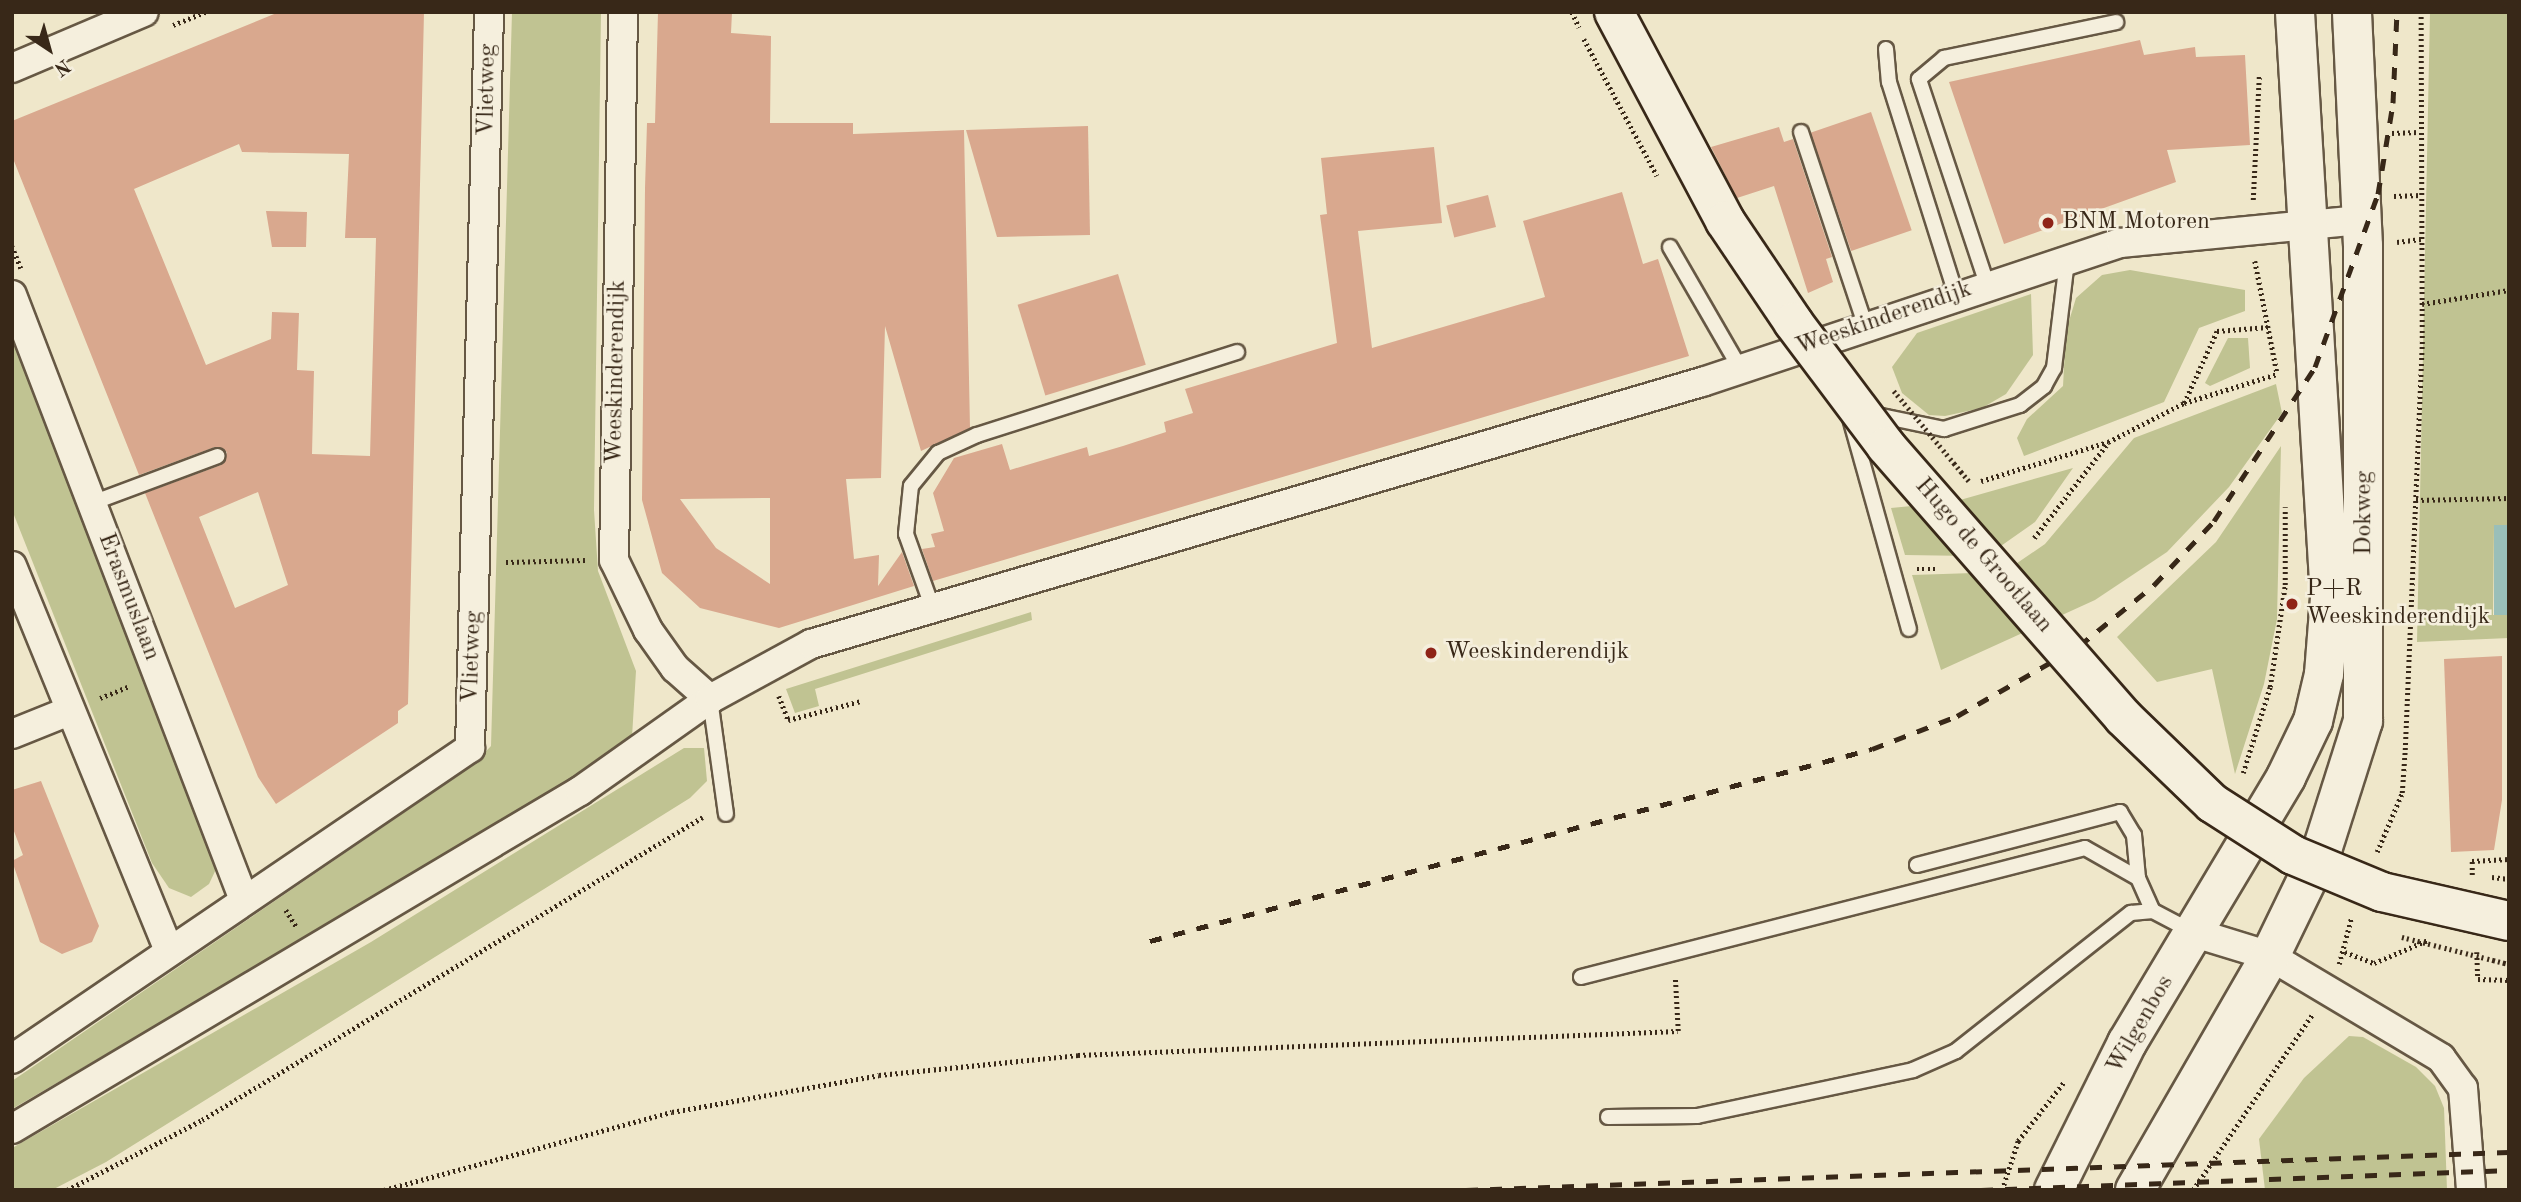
<!DOCTYPE html>
<html>
<head>
<meta charset="utf-8">
<style>
	body { margin:0 }
	#map { position:relative; width:2521px; height:1202px; overflow:hidden; background:#efe7ca; font-family:"Old Standard TT",serif }
	div>[style] { position:absolute }
	[style*='--x'] { left:calc(var(--x)*1px); top:calc(var(--y)*1px); width:calc(var(--w)*1px); rotate:calc(var(--a)*1deg) }
	.green>* { inset:0; background:#c0c392 }
	.water>* { inset:0; background:#9abfb9; transform-origin:0 0 }
	.building>* { inset:0; background:#d9a88e; transform-origin:0 0 }
	.path>* { height:4.5px; margin-top:-2.25px; transform-origin:0; background:repeating-linear-gradient(90deg,#382818 0 2px,transparent 0 5.5px) }
	.roads { filter:drop-shadow(2px 0 #665844) drop-shadow(-2px 0 #665844) drop-shadow(0 2px #665844) drop-shadow(0 -2px #665844) }
	.service>* { height:14px; margin:-7px; padding:0 7px; transform-origin:7px; border-radius:7px; background:#f5efdd }
	.minor>* { height:28px; margin:-14px; padding:0 14px; transform-origin:14px; border-radius:14px; background:#f5efdd }
	.secondary>* { height:38px; margin:-19px; padding:0 19px; transform-origin:19px; border-radius:19px; background:#f5efdd }
	.rail>* { height:5px; margin-top:-2.5px; transform-origin:0; background:repeating-linear-gradient(90deg,#382818 0 12px,transparent 0 24px) }
	.path-bridge>* { height:4.5px; margin-top:-2.25px; transform-origin:0; background:repeating-linear-gradient(90deg,#382818 0 2px,transparent 0 5.5px) }
	.bridges { filter:drop-shadow(2px 0 #382818) drop-shadow(-2px 0 #382818) drop-shadow(0 2px #382818) drop-shadow(0 -2px #382818) }
	.secondary-bridge>* { height:38px; margin:-19px; padding:0 19px; transform-origin:19px; border-radius:19px; background:#f5efdd }
	.dots>* { width:19px; height:19px; translate:-50% -50%; box-sizing:border-box; border:4px solid #f5efdd; border-radius:50% }
	span { translate:-50% -50%; white-space:nowrap; text-align:center; line-height:1.15; -webkit-text-stroke:5px #f5efdd; paint-order:stroke }
	.street-label { font-size:24px; color:#382818 }
	.poi-label { font-size:24px; color:#382818 }
	.left { translate:0 -50%; text-align:left }
	.frame { position:absolute; inset:0; border:14px solid #382818; pointer-events:none }
	.north { position:absolute; left:14px; top:14px; width:70px; height:70px; -webkit-text-stroke:5px #f5efdd; paint-order:stroke; rotate:144deg; font-size:19px; font-weight:700; line-height:28px; text-align:center; color:#382818 }
	.north::after { content:''; display:block; margin:auto; width:24px; height:32px; background:#382818; clip-path:polygon(50% 0,100% 100%,50% 72%,0 100%) }
</style>
</head>
<body>
<div id="map">
	<div class="green">
		<i style="clip-path:polygon(512px 12px,601px 12px,594px 510px,598px 571px,636px 671px,632px 737px,570px 784px,12px 1109px,12px 1081px,472px 766px,491px 746px)"></i>
		<i style="clip-path:polygon(2430px 12px,2509px 12px,2509px 525px,2494px 527px,2493px 615px,2509px 615px,2509px 638px,2417px 642px)"></i>
		<i style="clip-path:polygon(2130px 270px,2245px 290px,2245px 311px,2199px 328px,2164px 402px,2024px 456px,2017px 438px,2027px 419px,2063px 386px,2066px 331px,2076px 298px,2102px 275px)"></i>
		<i style="clip-path:polygon(2031px 294px,2033px 355px,2006px 394px,1982px 408px,1945px 416px,1929px 415px,1902px 393px,1892px 367px,1917px 333px)"></i>
		<i style="clip-path:polygon(12px 330px,218px 865px,209px 884px,191px 897px,169px 888px,152px 863px,12px 510px)"></i>
		<i style="clip-path:polygon(2228px 338px,2248px 338px,2250px 368px,2210px 386px,2205px 383px)"></i>
		<i style="clip-path:polygon(2276px 384px,2282px 413px,2229px 487px,2167px 552px,2095px 600px,1941px 670px,1912px 575px,2004px 572px,2045px 544px,2134px 438px)"></i>
		<i style="clip-path:polygon(2281px 446px,2277px 619px,2264px 684px,2235px 774px,2212px 669px,2157px 682px,2117px 637px,2216px 542px)"></i>
		<i style="clip-path:polygon(2073px 468px,2035px 522px,1998px 548px,1970px 556px,1905px 555px,1891px 508px,1953px 502px)"></i>
		<i style="clip-path:polygon(1031px 612px,1032px 620px,815px 689px,819px 706px,795px 713px,786px 689px)"></i>
		<i style="clip-path:polygon(684px 748px,704px 748px,707px 781px,690px 798px,106px 1162px,52px 1190px,12px 1190px,14px 1147px,371px 942px)"></i>
		<i style="clip-path:polygon(2349px 1036px,2363px 1037px,2416px 1067px,2435px 1086px,2444px 1108px,2447px 1190px,2265px 1190px,2259px 1139px,2304px 1078px)"></i>
	</div>
	<div class="water">
		<i style="left:2509px;top:525px;width:90px;height:15px;rotate:90deg"></i>
	</div>
	<div class="building">
		<i style="clip-path:polygon(evenodd,279px 12px,424px 12px,408px 704px,398px 711px,398px 723px,276px 804px,258px 777px,145px 493px,221px 465px,227px 452px,215px 447px,139px 475px,12px 156px,12px 121px,279px 12px,239px 144px,242px 152px,349px 154px,345px 238px,376px 238px,370px 456px,312px 454px,314px 371px,297px 370px,299px 313px,272px 312px,271px 339px,206px 365px,134px 189px,239px 144px,279px 12px,258px 492px,288px 585px,235px 608px,199px 517px,258px 492px)"></i>
		<i style="clip-path:polygon(evenodd,658px 12px,732px 12px,731px 33px,771px 36px,770px 123px,853px 123px,853px 134px,964px 130px,970px 428px,921px 451px,885px 326px,881px 478px,846px 479px,854px 559px,879px 555px,878px 586px,902px 552px,914px 586px,779px 628px,700px 608px,662px 573px,642px 500px,645px 188px,647px 123px,655px 123px,658px 12px,770px 498px,770px 584px,716px 548px,680px 499px,770px 498px)"></i>
		<i style="clip-path:polygon(2140px 40px,2144px 55px,2195px 47px,2196px 57px,2245px 55px,2250px 145px,2167px 150px,2176px 182px,2004px 244px,1949px 82px)"></i>
		<i style="left:1871px;top:112px;width:125px;height:64px;rotate:71deg"></i>
		<i style="clip-path:polygon(1088px 126px,1090px 235px,997px 237px,966px 130px)"></i>
		<i style="clip-path:polygon(1779px 127px,1784px 142px,1793px 139px,1832px 257px,1826px 259px,1833px 282px,1808px 293px,1774px 186px,1737px 198px,1711px 147px)"></i>
		<i style="clip-path:polygon(1434px 147px,1442px 223px,1358px 231px,1372px 348px,1545px 297px,1523px 221px,1622px 192px,1643px 264px,1658px 259px,1689px 356px,933px 581px,922px 549px,935px 547px,931px 534px,944px 531px,933px 493px,954px 458px,1002px 444px,1010px 470px,1087px 447px,1089px 456px,1123px 446px,1166px 432px,1164px 422px,1193px 413px,1185px 389px,1337px 343px,1320px 215px,1327px 214px,1321px 158px)"></i>
		<i style="left:1488px;top:195px;width:33px;height:43px;rotate:76deg"></i>
		<i style="clip-path:polygon(266px 211px,307px 212px,306px 247px,272px 247px)"></i>
		<i style="left:1118px;top:274px;width:95px;height:105px;rotate:73deg"></i>
		<i style="clip-path:polygon(2502px 656px,2502px 800px,2494px 850px,2451px 852px,2444px 659px)"></i>
		<i style="clip-path:polygon(41px 781px,99px 926px,92px 942px,62px 954px,40px 942px,12px 861px,23px 855px,12px 826px,12px 790px)"></i>
	</div>
	<div class="path">
		<i style="--x:173;--y:25;--w:35;--a:-22"></i>
		<i style="--x:2392;--y:133;--w:27;--a:-2"></i>
		<i style="--x:2394;--y:196;--w:27;--a:-2"></i>
		<i style="--x:2253;--y:200;--w:124;--a:-87.2"></i>
		<i style="--x:2397;--y:242;--w:24;--a:-7"></i>
		<i style="--x:12;--y:246;--w:24;--a:68"></i>
		<i style="--x:2255;--y:261;--w:113;--a:78.8"></i>
		<i style="--x:2422;--y:304;--w:88;--a:-9.1"></i>
		<i style="--x:2184;--y:403;--w:79;--a:-65.4"></i>
		<i style="--x:2217;--y:331;--w:51;--a:-4.5"></i>
		<i style="--x:1981;--y:481;--w:133;--a:-17.1"></i>
		<i style="--x:2108;--y:442;--w:85;--a:-27.2"></i>
		<i style="--x:2184;--y:403;--w:97;--a:-17.3"></i>
		<i style="--x:2416;--y:500;--w:93;--a:-1.2"></i>
		<i style="--x:2034;--y:538;--w:120;--a:-52.1"></i>
		<i style="--x:506;--y:562;--w:79;--a:-1.5"></i>
		<i style="--x:1917;--y:569;--w:20;--a:0"></i>
		<i style="--x:779;--y:696;--w:26;--a:69"></i>
		<i style="--x:788;--y:720;--w:75;--a:-14.6"></i>
		<i style="--x:100;--y:698;--w:32;--a:-22"></i>
		<i style="--x:2243;--y:773;--w:90;--a:-72.6"></i>
		<i style="--x:2270;--y:687;--w:103;--a:-81.6"></i>
		<i style="--x:2285;--y:585;--w:78;--a:-90"></i>
		<i style="--x:2377;--y:852;--w:64;--a:-67"></i>
		<i style="--x:2402;--y:793;--w:43;--a:-86"></i>
		<i style="--x:2405;--y:750;--w:412;--a:-87.6"></i>
		<i style="--x:2422;--y:338;--w:326;--a:-90.2"></i>
		<i style="--x:2472;--y:875;--w:14;--a:-90"></i>
		<i style="--x:2472;--y:861;--w:37;--a:-3"></i>
		<i style="--x:286;--y:910;--w:19;--a:58"></i>
		<i style="--x:2345;--y:952;--w:31;--a:21"></i>
		<i style="--x:2374;--y:963;--w:59;--a:-23.1"></i>
		<i style="--x:2477;--y:952;--w:27;--a:88"></i>
		<i style="--x:2478;--y:979;--w:31;--a:2"></i>
		<i style="--x:2339;--y:964;--w:47;--a:-75.1"></i>
		<i style="--x:67;--y:1190;--w:152;--a:-27.4"></i>
		<i style="--x:202;--y:1120;--w:585;--a:-31.17"></i>
		<i style="--x:384;--y:1190;--w:298;--a:-15.2"></i>
		<i style="--x:672;--y:1112;--w:210;--a:-10.1"></i>
		<i style="--x:879;--y:1075;--w:200;--a:-5.7"></i>
		<i style="--x:1078;--y:1055;--w:600;--a:-2.29"></i>
		<i style="--x:1678;--y:1031;--w:55;--a:-93.1"></i>
		<i style="--x:2002;--y:1190;--w:52;--a:-71.9"></i>
		<i style="--x:2018;--y:1141;--w:75;--a:-52.1"></i>
		<i style="--x:2193;--y:1190;--w:212;--a:-55.8"></i>
	</div>
	<div class="roads">
		<div class="service">
			<i style="--x:1886;--y:49;--w:33;--a:85"></i>
			<i style="--x:1889;--y:82;--w:222;--a:72.5"></i>
			<i style="--x:1801;--y:132;--w:202;--a:71.6"></i>
			<i style="--x:1670;--y:247;--w:140;--a:60"></i>
			<i style="--x:1987;--y:284;--w:216;--a:-108.4"></i>
			<i style="--x:1919;--y:79;--w:33;--a:-40"></i>
			<i style="--x:1944;--y:58;--w:176;--a:-11.8"></i>
			<i style="--x:1872;--y:414;--w:74;--a:11.8"></i>
			<i style="--x:1944;--y:429;--w:80;--a:-17.5"></i>
			<i style="--x:2020;--y:405;--w:31;--a:-38"></i>
			<i style="--x:2044;--y:386;--w:21;--a:-61"></i>
			<i style="--x:2054;--y:368;--w:108;--a:-83.1"></i>
			<i style="--x:1850;--y:418;--w:219;--a:74.4"></i>
			<i style="--x:92;--y:503;--w:134;--a:-20.5"></i>
			<i style="--x:933;--y:609;--w:80;--a:-109.8"></i>
			<i style="--x:906;--y:534;--w:48;--a:-84.1"></i>
			<i style="--x:911;--y:486;--w:43;--a:-50.7"></i>
			<i style="--x:938;--y:453;--w:43;--a:-24.8"></i>
			<i style="--x:977;--y:435;--w:273;--a:-17.7"></i>
			<i style="--x:710;--y:699;--w:116;--a:82.1"></i>
			<i style="--x:1917;--y:865;--w:210;--a:-14.6"></i>
			<i style="--x:2120;--y:812;--w:27;--a:59"></i>
			<i style="--x:2134;--y:835;--w:43;--a:84.7"></i>
			<i style="--x:1581;--y:977;--w:520;--a:-14.36"></i>
			<i style="--x:2085;--y:848;--w:61;--a:29.5"></i>
			<i style="--x:2138;--y:878;--w:36;--a:66"></i>
			<i style="--x:1608;--y:1117;--w:89;--a:-0.6"></i>
			<i style="--x:1697;--y:1116;--w:221;--a:-12"></i>
			<i style="--x:1913;--y:1070;--w:47;--a:-23.8"></i>
			<i style="--x:1956;--y:1051;--w:223;--a:-38.3"></i>
			<i style="--x:2131;--y:913;--w:22;--a:-5"></i>
			<i style="--x:2153;--y:911;--w:43;--a:27.8"></i>
		</div>
		<div class="minor">
			<i style="--x:623;--y:12;--w:548;--a:90.94"></i>
			<i style="--x:614;--y:560;--w:78;--a:64.1"></i>
			<i style="--x:648;--y:630;--w:47;--a:54.6"></i>
			<i style="--x:675;--y:668;--w:47;--a:41.5"></i>
			<i style="--x:12;--y:68;--w:143;--a:-23"></i>
			<i style="--x:12;--y:295;--w:648;--a:69.02"></i>
			<i style="--x:12;--y:566;--w:415;--a:67.8"></i>
			<i style="--x:12;--y:734;--w:61;--a:-22"></i>
			<i style="--x:2195;--y:933;--w:78;--a:17"></i>
			<i style="--x:2270;--y:956;--w:199;--a:30.8"></i>
			<i style="--x:2441;--y:1058;--w:37;--a:54"></i>
			<i style="--x:2463;--y:1088;--w:102;--a:85.5"></i>
			<i style="--x:12;--y:1059;--w:554;--a:-34.18"></i>
			<i style="--x:470;--y:748;--w:736;--a:-88.52"></i>
			<i style="--x:12;--y:1129;--w:661;--a:-30.76"></i>
			<i style="--x:580;--y:791;--w:159;--a:-35.3"></i>
			<i style="--x:710;--y:699;--w:115;--a:-28.6"></i>
			<i style="--x:811;--y:644;--w:929;--a:-16.39"></i>
			<i style="--x:1702;--y:382;--w:441;--a:-18.4"></i>
			<i style="--x:2121;--y:243;--w:242;--a:-5.5"></i>
		</div>
		<div class="secondary">
			<i style="--x:2054;--y:1190;--w:164;--a:-63.6"></i>
			<i style="--x:2127;--y:1043;--w:310;--a:-59.1"></i>
			<i style="--x:2286;--y:777;--w:62;--a:-64.3"></i>
			<i style="--x:2313;--y:721;--w:48;--a:-76.8"></i>
			<i style="--x:2324;--y:674;--w:76;--a:-85.5"></i>
			<i style="--x:2330;--y:598;--w:587;--a:-93.42"></i>
			<i style="--x:2135;--y:1190;--w:270;--a:-60"></i>
			<i style="--x:2270;--y:956;--w:121;--a:-64.1"></i>
			<i style="--x:2323;--y:847;--w:132;--a:-72.4"></i>
			<i style="--x:2363;--y:721;--w:475;--a:-90"></i>
			<i style="--x:2363;--y:246;--w:234;--a:-92.7"></i>
		</div>
	</div>
	<div class="rail">
		<i style="--x:1150;--y:941;--w:747;--a:-14.89"></i>
		<i style="--x:1872;--y:749;--w:91;--a:-21.2"></i>
		<i style="--x:1957;--y:716;--w:141;--a:-29.8"></i>
		<i style="--x:2079;--y:646;--w:97;--a:-39.1"></i>
		<i style="--x:2154;--y:585;--w:88;--a:-46.8"></i>
		<i style="--x:2214;--y:521;--w:184;--a:-56.7"></i>
		<i style="--x:2315;--y:367;--w:184;--a:-70"></i>
		<i style="--x:2378;--y:194;--w:92;--a:-80.6"></i>
		<i style="--x:2393;--y:103;--w:91;--a:-87.5"></i>
		<i style="--x:1466;--y:1190;--w:1044;--a:-2.09"></i>
		<i style="--x:1981;--y:1190;--w:528;--a:-2.17"></i>
	</div>
	<div class="path-bridge">
		<i style="--x:1572;--y:12;--w:17;--a:65"></i>
		<i style="--x:1584;--y:39;--w:155;--a:61.9"></i>
		<i style="--x:1894;--y:391;--w:117;--a:50.2"></i>
		<i style="--x:2492;--y:877;--w:17;--a:7"></i>
		<i style="--x:2402;--y:937;--w:110;--a:14.2"></i>
	</div>
	<div class="bridges">
		<div class="secondary-bridge">
			<i style="--x:1614;--y:12;--w:237;--a:62"></i>
			<i style="--x:1725;--y:221;--w:122;--a:56"></i>
			<i style="--x:1793;--y:322;--w:155;--a:53.1"></i>
			<i style="--x:1886;--y:446;--w:360;--a:48.8"></i>
			<i style="--x:2123;--y:717;--w:124;--a:44"></i>
			<i style="--x:2212;--y:803;--w:96;--a:32.7"></i>
			<i style="--x:2293;--y:855;--w:96;--a:22.6"></i>
			<i style="--x:2382;--y:892;--w:130;--a:12.9"></i>
		</div>
	</div>
	<div class="dots">
		<i style="left:2048px;top:223px;background:#8f2418"></i>
		<i style="left:2292px;top:604px;background:#8f2418"></i>
		<i style="left:1431px;top:653px;background:#8f2418"></i>
	</div>
	<div class="street-label">
		<span style="left:488px;top:90px;rotate:-89deg">Vlietweg</span>
		<span style="left:1884px;top:319px;rotate:-19deg">Weeskinderendijk</span>
		<span style="left:617px;top:372px;rotate:-89deg">Weeskinderendijk</span>
		<span style="left:2365px;top:513px;rotate:-90deg">Dokweg</span>
		<span style="left:1983px;top:556px;rotate:49deg">Hugo de Grootlaan</span>
		<span style="left:128px;top:597px;rotate:69deg">Erasmuslaan</span>
		<span style="left:473px;top:657px;rotate:-88deg">Vlietweg</span>
		<span style="left:2141px;top:1025px;rotate:-60deg">Wilgenbos</span>
	</div>
	<div class="poi-label">
		<span class="left" style="left:2062px;top:223px">BNM Motoren</span>
		<span class="left" style="left:2306px;top:604px">P+R<br>Weeskinderendijk</span>
		<span class="left" style="left:1445px;top:653px">Weeskinderendijk</span>
	</div>
	<div class="frame"></div>
	<div class="north">N</div>
</div>
</body>
</html>
